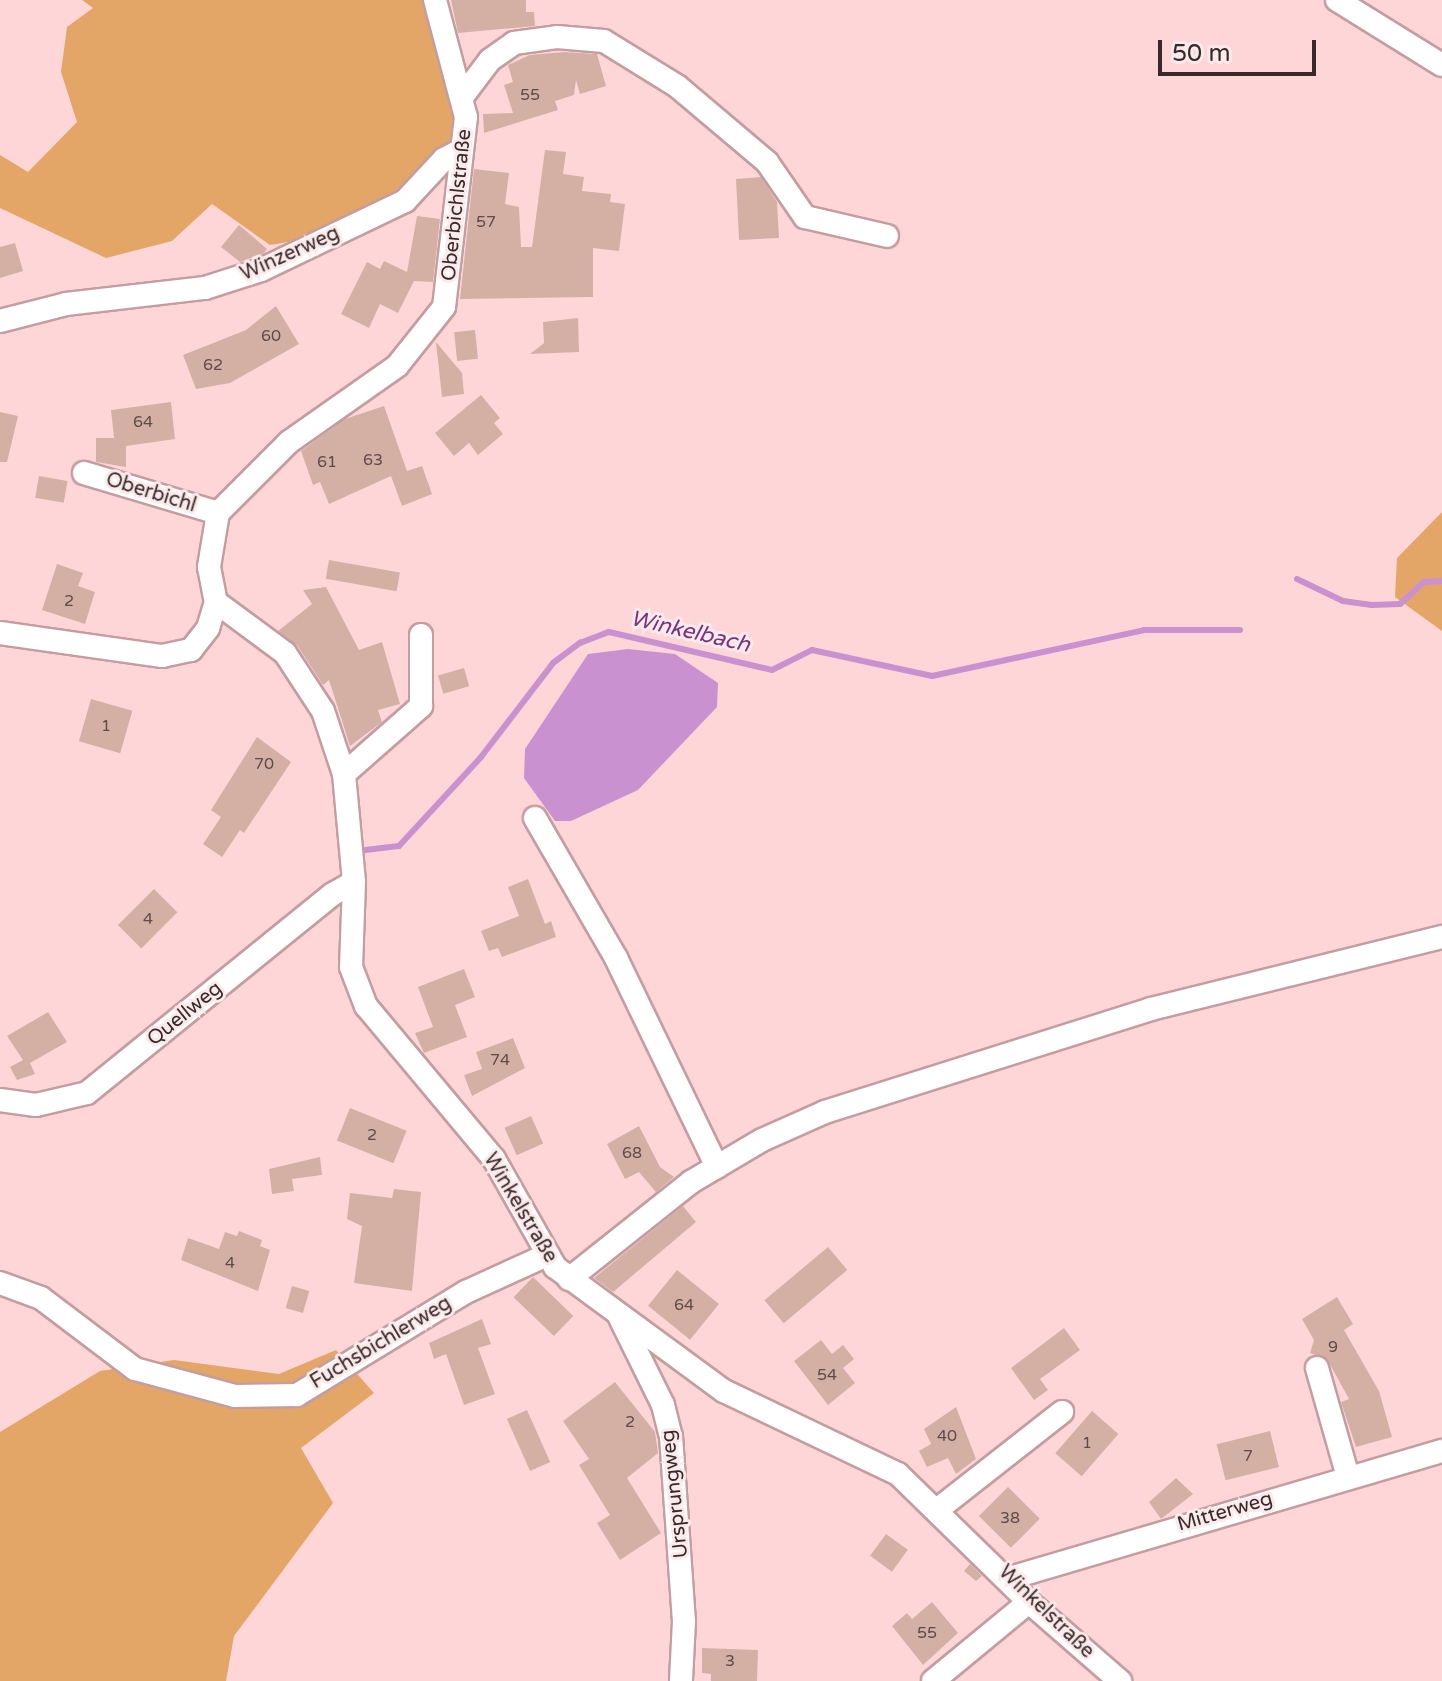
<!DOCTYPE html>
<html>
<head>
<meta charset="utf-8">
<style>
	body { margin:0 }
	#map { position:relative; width:1442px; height:1681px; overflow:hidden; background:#ffd6d8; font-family:"Varela Round",sans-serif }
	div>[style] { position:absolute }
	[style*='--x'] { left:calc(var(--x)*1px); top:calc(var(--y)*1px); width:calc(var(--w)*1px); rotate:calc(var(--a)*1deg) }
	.green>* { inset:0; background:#e4a667 }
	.water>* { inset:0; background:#ca91d0 }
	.stream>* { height:6px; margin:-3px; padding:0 3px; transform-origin:3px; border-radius:3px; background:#ca91d0 }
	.building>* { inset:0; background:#d4b0a4; transform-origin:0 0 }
	.roads { filter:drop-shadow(2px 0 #c49da0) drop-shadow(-2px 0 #c49da0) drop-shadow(0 2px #c49da0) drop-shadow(0 -2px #c49da0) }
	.minor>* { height:22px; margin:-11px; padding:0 11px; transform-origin:11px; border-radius:11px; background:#fff }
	span { translate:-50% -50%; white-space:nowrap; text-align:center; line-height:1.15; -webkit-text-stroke:6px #fbeaeb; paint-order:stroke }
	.number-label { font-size:16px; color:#5e4a48 }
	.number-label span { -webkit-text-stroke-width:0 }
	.street-label { font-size:20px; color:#372829 }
	.water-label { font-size:22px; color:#783380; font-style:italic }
	.scale { position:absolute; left:1158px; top:40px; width:158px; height:36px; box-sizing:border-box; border:4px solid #372829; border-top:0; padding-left:10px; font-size:24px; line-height:28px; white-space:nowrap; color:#372829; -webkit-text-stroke:6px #fbeaeb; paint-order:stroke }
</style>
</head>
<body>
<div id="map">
	<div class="green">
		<i style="clip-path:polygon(82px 0,427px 0,462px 154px,400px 210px,312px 238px,270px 245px,212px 204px,172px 241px,106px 258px,0 208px,0 155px,28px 172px,77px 122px,61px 72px,67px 27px,93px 8px)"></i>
		<i style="clip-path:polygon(1442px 512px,1442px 631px,1395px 597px,1397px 558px)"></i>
		<i style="clip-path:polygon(336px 1350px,374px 1393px,301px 1448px,333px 1503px,234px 1636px,226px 1681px,0 1681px,0 1432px,100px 1371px,174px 1360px,279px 1374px)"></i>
	</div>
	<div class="water">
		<i style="clip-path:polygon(628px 649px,675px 654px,718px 683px,717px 707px,638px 790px,571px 821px,555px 821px,524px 778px,525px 749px,588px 654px)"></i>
	</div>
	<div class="stream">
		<i style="--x:1297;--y:579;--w:51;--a:25.6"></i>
		<i style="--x:1343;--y:601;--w:29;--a:8"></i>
		<i style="--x:1372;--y:605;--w:28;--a:-2"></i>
		<i style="--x:1400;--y:604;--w:33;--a:-43"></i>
		<i style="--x:1424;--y:582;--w:18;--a:-3"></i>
		<i style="--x:357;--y:851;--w:42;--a:-6.8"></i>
		<i style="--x:399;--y:846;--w:121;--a:-47.3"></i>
		<i style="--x:481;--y:757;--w:118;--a:-52.5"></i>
		<i style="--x:553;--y:663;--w:34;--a:-37"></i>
		<i style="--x:580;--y:643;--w:31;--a:-21"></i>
		<i style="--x:609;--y:632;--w:167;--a:13.1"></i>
		<i style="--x:772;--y:670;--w:45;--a:-26.6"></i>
		<i style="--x:812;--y:650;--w:123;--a:12.2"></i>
		<i style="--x:932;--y:676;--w:217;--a:-12.2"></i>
		<i style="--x:1144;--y:630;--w:96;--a:0"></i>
	</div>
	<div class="building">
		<i style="clip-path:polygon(451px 0,526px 0,526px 12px,534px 12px,535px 26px,458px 33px)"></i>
		<i style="clip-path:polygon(564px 52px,597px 54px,606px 86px,580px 94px,576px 80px,574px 95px,555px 101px,558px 110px,484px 133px,483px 114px,513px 113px,504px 85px,513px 82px,508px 65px,530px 55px)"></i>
		<i style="clip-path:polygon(545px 150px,566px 152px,563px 174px,584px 177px,582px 191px,611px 194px,610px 202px,625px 204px,619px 251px,593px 248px,593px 297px,460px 299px,474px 169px,509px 173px,505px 204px,519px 207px,521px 247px,532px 247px)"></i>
		<i style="clip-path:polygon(761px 177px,777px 202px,779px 238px,739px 240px,736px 179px)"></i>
		<i style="clip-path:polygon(417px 216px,440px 219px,433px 282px,414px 281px,398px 313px,380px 304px,369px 328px,341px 314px,367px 262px,380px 269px,384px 261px,407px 272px)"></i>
		<i style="clip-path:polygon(239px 225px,267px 249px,264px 253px,240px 262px,221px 247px)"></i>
		<i style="clip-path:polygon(15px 243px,23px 271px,0 278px,0 247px)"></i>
		<i style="clip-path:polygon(276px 306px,299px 344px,230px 383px,196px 389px,183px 355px,246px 330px)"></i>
		<i style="clip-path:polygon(578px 318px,579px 352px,530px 354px,544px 343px,543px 322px)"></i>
		<i style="left:475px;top:330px;width:29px;height:21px;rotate:84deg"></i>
		<i style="clip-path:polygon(436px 342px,462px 373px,464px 394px,442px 397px)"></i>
		<i style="clip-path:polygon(481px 395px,500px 418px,494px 423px,503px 434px,478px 455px,469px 443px,454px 456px,435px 433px)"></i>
		<i style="clip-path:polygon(171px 402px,175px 439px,126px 446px,126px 467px,96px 462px,96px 438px,114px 438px,111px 410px)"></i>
		<i style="clip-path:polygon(384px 406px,407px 471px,422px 466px,432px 494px,402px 506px,391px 476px,329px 504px,320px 482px,313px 485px,301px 451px,345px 419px)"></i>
		<i style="clip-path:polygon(0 412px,18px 416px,7px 462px,0 462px)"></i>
		<i style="left:39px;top:476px;width:29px;height:22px;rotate:10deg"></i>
		<i style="left:329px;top:560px;width:72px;height:19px;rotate:10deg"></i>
		<i style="clip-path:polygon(57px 564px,83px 573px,78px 586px,95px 592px,85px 624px,42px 610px)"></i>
		<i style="clip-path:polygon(326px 587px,359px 650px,382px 642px,400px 704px,378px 710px,382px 722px,350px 746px,329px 680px,323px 685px,297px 645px,278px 631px,312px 604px,303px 590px)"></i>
		<i style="left:464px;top:668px;width:19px;height:27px;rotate:74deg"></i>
		<i style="left:91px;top:699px;width:43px;height:44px;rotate:16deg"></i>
		<i style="clip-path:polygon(257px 737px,291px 762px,244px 833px,240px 830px,222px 857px,203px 844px,221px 817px,211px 810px)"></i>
		<i style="clip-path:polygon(528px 879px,545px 924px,551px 921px,556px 937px,502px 957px,498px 948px,489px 951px,481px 931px,519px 916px,508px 887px)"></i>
		<i style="left:154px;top:889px;width:33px;height:51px;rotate:45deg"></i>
		<i style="clip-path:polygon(464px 969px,475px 997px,455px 1005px,467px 1037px,424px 1053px,415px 1033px,433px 1027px,418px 987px)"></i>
		<i style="clip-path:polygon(48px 1012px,67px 1042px,30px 1063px,35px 1074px,17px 1080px,10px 1067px,23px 1060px,7px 1036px)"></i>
		<i style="clip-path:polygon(513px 1038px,525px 1068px,472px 1096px,464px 1075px,482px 1069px,476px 1052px)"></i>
		<i style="left:350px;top:1108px;width:61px;height:35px;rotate:22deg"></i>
		<i style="left:531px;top:1116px;width:30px;height:29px;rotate:66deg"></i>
		<i style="clip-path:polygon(639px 1126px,660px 1167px,674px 1177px,656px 1192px,639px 1172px,625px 1179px,607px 1144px)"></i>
		<i style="clip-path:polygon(320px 1157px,322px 1175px,292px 1179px,294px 1191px,272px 1194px,269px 1169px)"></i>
		<i style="clip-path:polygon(394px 1189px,421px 1192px,412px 1291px,354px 1283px,362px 1226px,347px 1219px,350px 1193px,392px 1198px)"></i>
		<i style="clip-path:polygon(683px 1206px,696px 1222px,613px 1292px,594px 1278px)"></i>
		<i style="clip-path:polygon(239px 1231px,262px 1240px,260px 1246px,270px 1250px,258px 1291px,181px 1260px,188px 1238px,219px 1249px,225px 1232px,237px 1236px)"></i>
		<i style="left:828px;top:1247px;width:30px;height:83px;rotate:50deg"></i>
		<i style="left:677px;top:1270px;width:54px;height:46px;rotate:39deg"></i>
		<i style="left:533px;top:1277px;width:56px;height:28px;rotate:44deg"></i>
		<i style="left:292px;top:1286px;width:18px;height:23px;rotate:16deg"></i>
		<i style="clip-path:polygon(1337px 1297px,1353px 1324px,1344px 1330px,1379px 1391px,1392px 1437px,1356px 1447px,1341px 1402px,1349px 1399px,1327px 1359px,1310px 1353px,1314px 1340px,1302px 1319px)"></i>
		<i style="clip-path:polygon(482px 1319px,491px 1344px,478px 1348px,495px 1394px,464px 1405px,446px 1354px,434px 1359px,429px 1343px)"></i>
		<i style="clip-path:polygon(1064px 1328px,1080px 1350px,1040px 1379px,1048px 1390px,1034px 1400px,1011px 1368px)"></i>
		<i style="clip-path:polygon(821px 1340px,832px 1354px,843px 1345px,854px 1359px,843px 1368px,855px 1383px,828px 1405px,794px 1361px)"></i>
		<i style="clip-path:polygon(615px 1382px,655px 1432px,658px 1453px,627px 1478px,661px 1533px,620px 1560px,597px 1523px,610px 1515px,579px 1465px,589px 1459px,563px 1421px)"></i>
		<i style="clip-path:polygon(956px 1407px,976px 1459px,956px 1474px,948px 1458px,927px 1467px,919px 1451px,931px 1444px,924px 1429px)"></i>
		<i style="left:527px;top:1410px;width:57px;height:22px;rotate:66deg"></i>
		<i style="left:1092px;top:1411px;width:35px;height:56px;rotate:41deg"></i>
		<i style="left:1270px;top:1431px;width:37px;height:55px;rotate:76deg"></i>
		<i style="clip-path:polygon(1176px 1478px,1193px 1494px,1161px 1519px,1149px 1502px)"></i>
		<i style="left:1008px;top:1487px;width:45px;height:41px;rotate:45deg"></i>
		<i style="left:886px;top:1534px;width:27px;height:27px;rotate:36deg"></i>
		<i style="clip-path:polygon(970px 1564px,982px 1576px,976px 1581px,964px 1571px)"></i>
		<i style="clip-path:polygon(932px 1602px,958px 1633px,923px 1665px,892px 1626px,907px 1613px,912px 1619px)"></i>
		<i style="clip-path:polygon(702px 1648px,758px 1650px,757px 1681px,711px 1681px,711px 1674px,702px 1673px)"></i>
	</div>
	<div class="roads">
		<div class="minor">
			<i style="--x:435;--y:0;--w:121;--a:75.2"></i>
			<i style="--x:466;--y:117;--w:191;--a:96.6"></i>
			<i style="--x:444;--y:307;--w:75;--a:128.5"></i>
			<i style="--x:397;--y:366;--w:132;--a:144.9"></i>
			<i style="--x:289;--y:442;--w:100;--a:135"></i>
			<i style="--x:218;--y:513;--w:55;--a:99.5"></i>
			<i style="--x:209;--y:567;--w:36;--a:79"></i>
			<i style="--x:216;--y:602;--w:86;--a:36.5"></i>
			<i style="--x:285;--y:653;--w:69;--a:56.8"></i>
			<i style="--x:323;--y:711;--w:66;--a:71.6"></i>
			<i style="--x:344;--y:774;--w:108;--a:84.7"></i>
			<i style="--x:354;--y:882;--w:85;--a:92"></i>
			<i style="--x:351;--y:967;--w:42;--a:69"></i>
			<i style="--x:366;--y:1006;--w:199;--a:50.1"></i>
			<i style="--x:494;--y:1159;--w:124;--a:60.5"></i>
			<i style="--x:555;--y:1267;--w:210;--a:36.3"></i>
			<i style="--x:724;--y:1391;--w:193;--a:25.5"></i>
			<i style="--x:898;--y:1474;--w:183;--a:44.3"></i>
			<i style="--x:1029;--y:1602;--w:121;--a:41"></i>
			<i style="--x:1337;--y:0;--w:123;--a:31.8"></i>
			<i style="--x:462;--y:97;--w:46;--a:-52.9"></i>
			<i style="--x:490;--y:60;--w:29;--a:-35"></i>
			<i style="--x:514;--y:43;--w:43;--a:-7.9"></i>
			<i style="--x:557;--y:37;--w:47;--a:4.9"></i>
			<i style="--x:604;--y:41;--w:86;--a:31.7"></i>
			<i style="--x:677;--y:86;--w:118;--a:40.2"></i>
			<i style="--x:767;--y:162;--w:67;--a:55.4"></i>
			<i style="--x:805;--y:217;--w:84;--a:13"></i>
			<i style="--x:0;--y:321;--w:68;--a:-14.4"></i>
			<i style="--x:66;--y:304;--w:140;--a:-6.6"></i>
			<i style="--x:205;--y:288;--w:59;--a:-17.8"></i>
			<i style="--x:261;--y:270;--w:160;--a:-25.6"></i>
			<i style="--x:405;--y:201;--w:57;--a:-47.1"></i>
			<i style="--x:444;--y:159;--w:20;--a:-27"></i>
			<i style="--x:84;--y:473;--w:140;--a:16.6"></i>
			<i style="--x:0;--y:633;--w:164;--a:8.1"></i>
			<i style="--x:162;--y:656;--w:30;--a:-12"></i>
			<i style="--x:191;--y:650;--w:28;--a:-52"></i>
			<i style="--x:208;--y:628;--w:27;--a:-73"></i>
			<i style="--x:344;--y:774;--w:103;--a:-41.4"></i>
			<i style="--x:421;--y:706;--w:71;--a:-90"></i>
			<i style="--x:535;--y:818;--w:162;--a:59.9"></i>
			<i style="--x:616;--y:958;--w:232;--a:64.2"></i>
			<i style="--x:0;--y:1100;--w:36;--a:8"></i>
			<i style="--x:36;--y:1105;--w:52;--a:-13.2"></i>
			<i style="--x:87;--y:1093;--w:316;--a:-39"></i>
			<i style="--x:333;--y:894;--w:24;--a:-30"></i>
			<i style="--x:569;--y:1279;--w:156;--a:-38.5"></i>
			<i style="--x:691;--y:1182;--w:82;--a:-30.6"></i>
			<i style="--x:762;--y:1140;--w:69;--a:-24"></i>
			<i style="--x:825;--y:1112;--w:342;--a:-17.5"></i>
			<i style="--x:1151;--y:1009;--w:300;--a:-13.9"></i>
			<i style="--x:0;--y:1283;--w:44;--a:20.1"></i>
			<i style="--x:41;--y:1298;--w:118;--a:37.1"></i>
			<i style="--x:135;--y:1369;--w:104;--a:15.1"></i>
			<i style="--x:235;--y:1396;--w:62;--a:-0.9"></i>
			<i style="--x:297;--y:1395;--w:198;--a:-31.4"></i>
			<i style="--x:466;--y:1292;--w:87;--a:-24.5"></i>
			<i style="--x:620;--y:1318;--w:97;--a:63.7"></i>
			<i style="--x:663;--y:1405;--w:32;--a:76"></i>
			<i style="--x:671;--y:1436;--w:185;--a:86"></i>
			<i style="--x:684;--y:1621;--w:60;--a:92.9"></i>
			<i style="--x:1317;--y:1368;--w:113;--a:74.1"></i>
			<i style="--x:937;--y:1510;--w:159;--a:-38.1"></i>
			<i style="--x:1010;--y:1578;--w:450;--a:-16.4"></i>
			<i style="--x:933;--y:1681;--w:124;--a:-39.5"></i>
		</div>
	</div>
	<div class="number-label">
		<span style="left:530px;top:95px">55</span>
		<span style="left:486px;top:222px">57</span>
		<span style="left:271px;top:336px">60</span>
		<span style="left:213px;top:365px">62</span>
		<span style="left:143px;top:422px">64</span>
		<span style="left:373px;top:460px">63</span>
		<span style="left:327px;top:462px">61</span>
		<span style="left:69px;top:601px">2</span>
		<span style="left:106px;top:726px">1</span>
		<span style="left:264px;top:764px">70</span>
		<span style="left:148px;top:919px">4</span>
		<span style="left:500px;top:1060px">74</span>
		<span style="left:372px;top:1135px">2</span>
		<span style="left:632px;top:1153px">68</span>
		<span style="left:230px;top:1263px">4</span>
		<span style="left:684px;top:1305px">64</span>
		<span style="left:1333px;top:1347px">9</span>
		<span style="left:827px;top:1375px">54</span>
		<span style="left:630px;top:1422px">2</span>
		<span style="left:947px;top:1436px">40</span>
		<span style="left:1087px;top:1443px">1</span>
		<span style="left:1248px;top:1456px">7</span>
		<span style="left:1010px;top:1518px">38</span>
		<span style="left:927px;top:1633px">55</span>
		<span style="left:730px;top:1661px">3</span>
	</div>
	<div class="street-label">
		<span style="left:457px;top:205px;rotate:-84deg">Oberbichlstraße</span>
		<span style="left:290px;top:254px;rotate:-24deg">Winzerweg</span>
		<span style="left:151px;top:493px;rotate:17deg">Oberbichl</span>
		<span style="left:185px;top:1014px;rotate:-39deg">Quellweg</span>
		<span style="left:520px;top:1208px;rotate:59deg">Winkelstraße</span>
		<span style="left:381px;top:1343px;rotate:-31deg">Fuchsbichlerweg</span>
		<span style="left:675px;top:1494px;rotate:-96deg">Ursprungweg</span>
		<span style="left:1225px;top:1512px;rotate:-16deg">Mitterweg</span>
		<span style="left:1046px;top:1612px;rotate:44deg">Winkelstraße</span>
	</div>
	<div class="water-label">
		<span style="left:690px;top:632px;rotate:13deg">Winkelbach</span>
	</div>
	<div class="scale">50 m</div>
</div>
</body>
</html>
